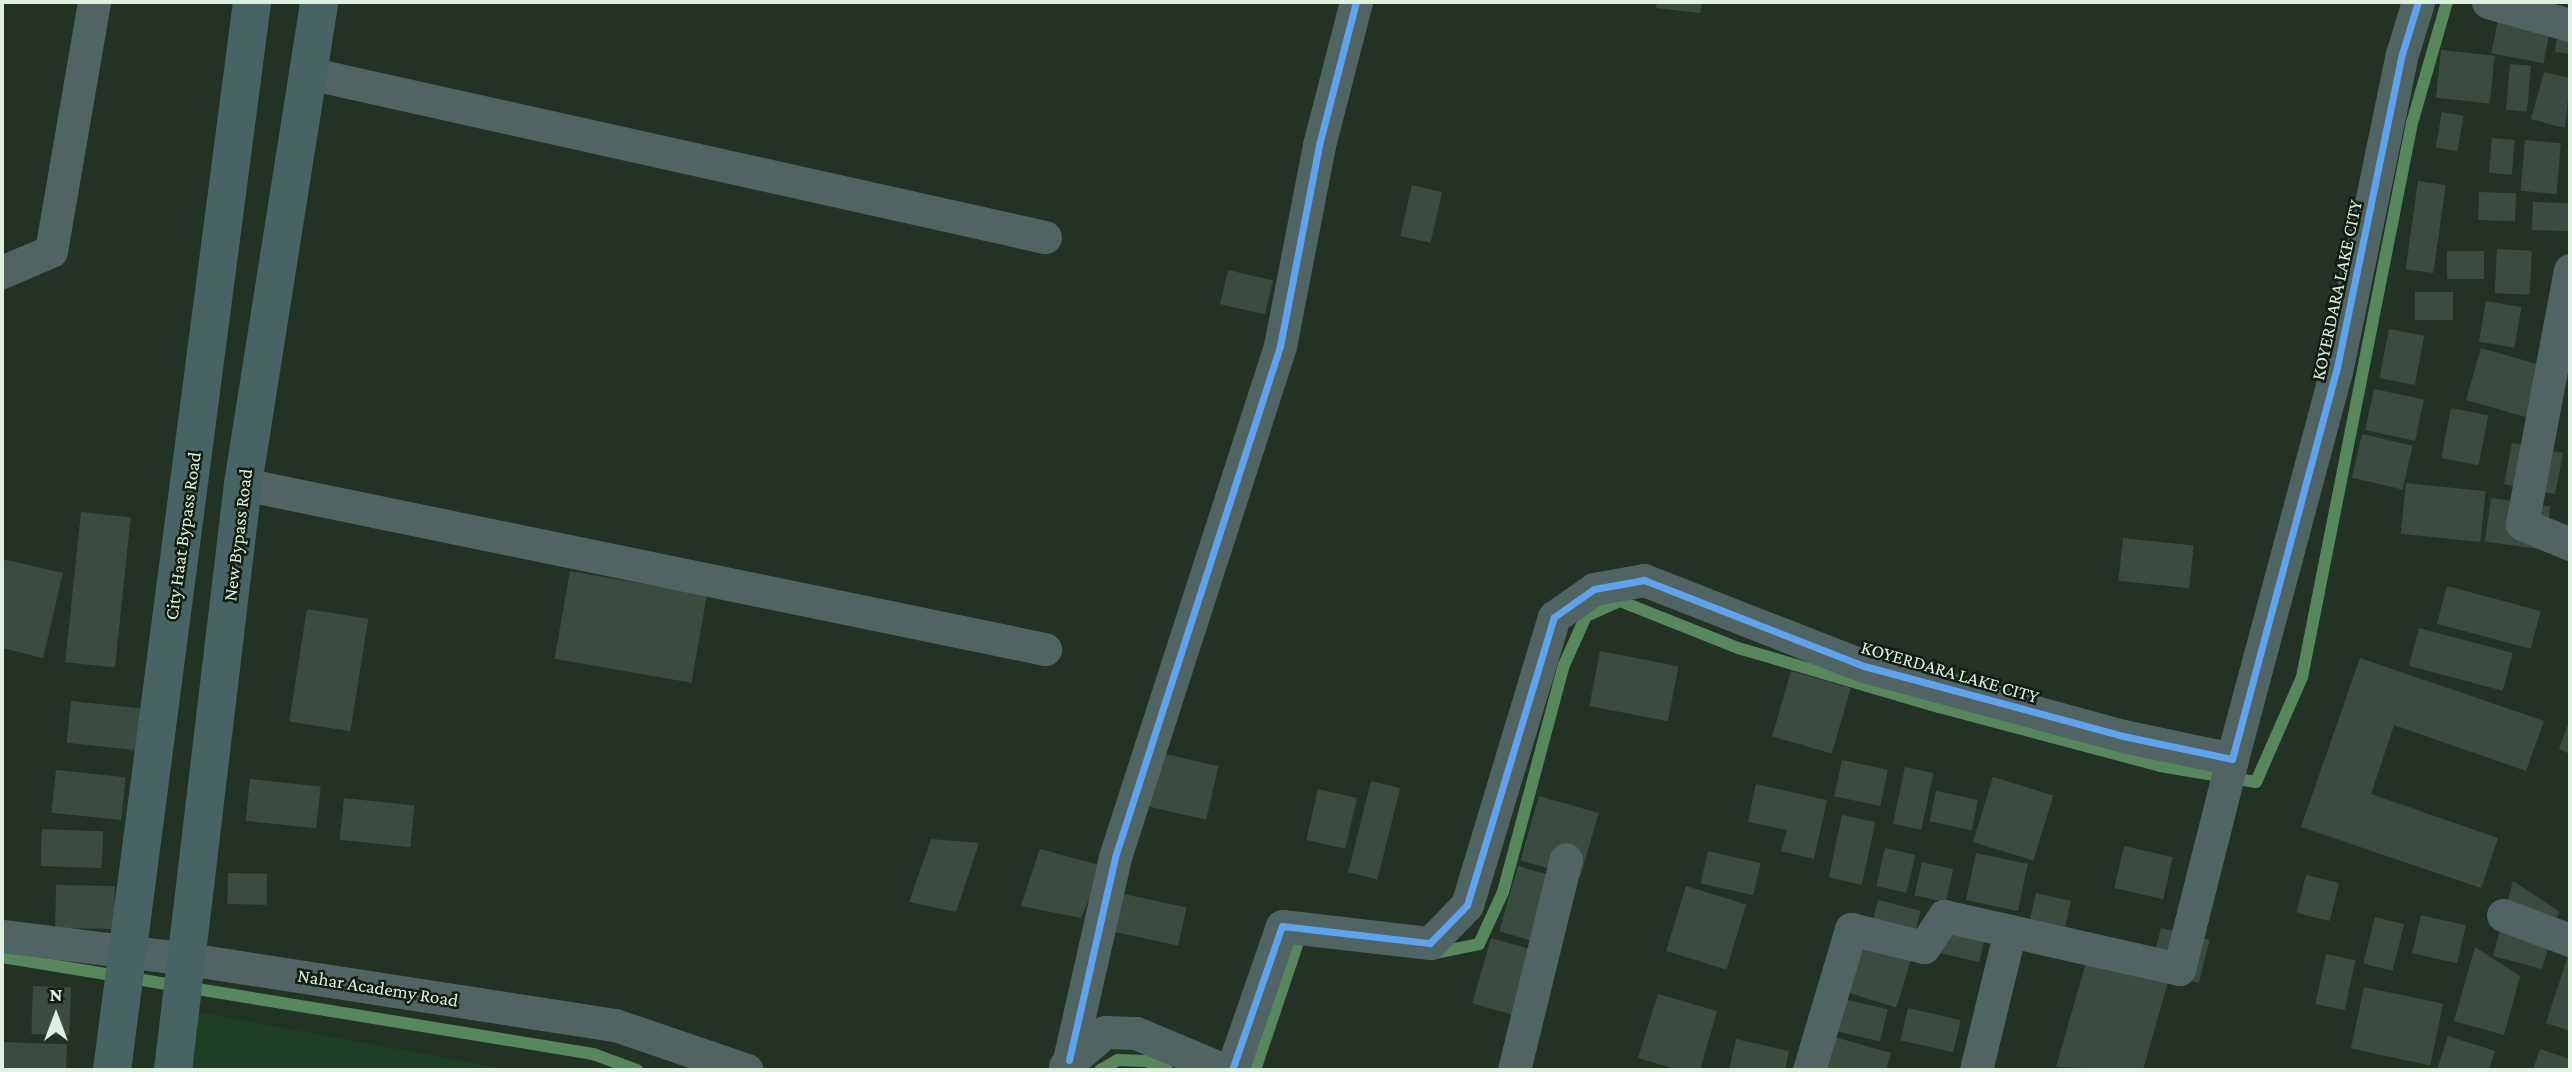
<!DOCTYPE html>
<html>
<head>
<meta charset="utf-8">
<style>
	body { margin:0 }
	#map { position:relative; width:2572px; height:1072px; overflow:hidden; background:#223325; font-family:"Crimson Pro",serif }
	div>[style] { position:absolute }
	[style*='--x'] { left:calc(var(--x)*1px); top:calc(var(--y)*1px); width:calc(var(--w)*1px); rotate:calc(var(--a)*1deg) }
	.built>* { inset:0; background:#1e3f23 }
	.stream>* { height:12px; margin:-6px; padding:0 6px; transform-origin:6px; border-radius:6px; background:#58875d }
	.building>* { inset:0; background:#3a4c42; transform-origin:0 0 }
	.street>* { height:33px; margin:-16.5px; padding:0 16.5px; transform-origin:16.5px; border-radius:16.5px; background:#506464 }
	.primary>* { height:38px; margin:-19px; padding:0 19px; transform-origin:19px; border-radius:19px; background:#486364 }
	.cycleway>* { height:7px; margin:-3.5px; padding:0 3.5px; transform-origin:3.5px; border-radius:3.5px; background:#60a3ed }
	span { translate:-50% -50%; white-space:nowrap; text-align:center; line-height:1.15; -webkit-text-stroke:5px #101d12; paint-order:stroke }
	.street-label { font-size:19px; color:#def0df }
	.frame { position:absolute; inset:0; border:4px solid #def0df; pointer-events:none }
	.north { position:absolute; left:21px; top:981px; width:70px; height:70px; -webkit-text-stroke:5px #101d12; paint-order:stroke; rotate:0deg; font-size:19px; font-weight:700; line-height:28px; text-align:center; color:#def0df }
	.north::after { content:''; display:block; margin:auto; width:24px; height:32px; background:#def0df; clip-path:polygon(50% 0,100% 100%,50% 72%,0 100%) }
</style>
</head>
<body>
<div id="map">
	<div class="built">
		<i style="clip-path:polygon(176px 1008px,512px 1070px,168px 1070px)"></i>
	</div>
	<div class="stream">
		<i style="--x:1430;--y:954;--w:50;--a:-11.5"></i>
		<i style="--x:1479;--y:944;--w:57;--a:-65.2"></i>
		<i style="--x:1503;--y:892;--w:235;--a:-75"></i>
		<i style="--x:1564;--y:665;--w:54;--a:-65.8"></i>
		<i style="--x:1586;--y:616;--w:37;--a:-24"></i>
		<i style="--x:1620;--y:601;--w:127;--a:21.7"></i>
		<i style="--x:1738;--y:648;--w:209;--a:16.4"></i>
		<i style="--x:1939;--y:707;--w:229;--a:14.9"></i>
		<i style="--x:2160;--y:766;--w:97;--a:9.5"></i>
		<i style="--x:2256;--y:782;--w:115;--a:-66.3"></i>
		<i style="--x:2302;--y:677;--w:565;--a:-78.77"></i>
		<i style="--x:2412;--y:123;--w:126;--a:-73.9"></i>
		<i style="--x:2;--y:957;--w:599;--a:9.32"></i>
		<i style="--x:593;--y:1054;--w:47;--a:20"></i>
		<i style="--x:1100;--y:1070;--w:21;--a:-29"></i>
		<i style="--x:1118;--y:1060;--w:28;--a:2"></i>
		<i style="--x:1146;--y:1061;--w:23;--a:23"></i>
		<i style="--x:1255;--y:1070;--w:141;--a:-71.4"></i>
		<i style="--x:1300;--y:936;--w:5;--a:11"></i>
	</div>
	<div class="building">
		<i style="clip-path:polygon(1657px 2px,1702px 2px,1700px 13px,1656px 8px)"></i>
		<i style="left:2499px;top:14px;width:53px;height:40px;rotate:11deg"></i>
		<i style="clip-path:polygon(2559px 22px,2570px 23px,2570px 54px,2555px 52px)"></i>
		<i style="left:2441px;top:50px;width:54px;height:48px;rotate:6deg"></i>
		<i style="left:2510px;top:64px;width:21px;height:46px;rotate:5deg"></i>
		<i style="clip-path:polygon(2544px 72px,2570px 78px,2565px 128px,2531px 119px)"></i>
		<i style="left:2442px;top:112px;width:22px;height:36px;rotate:10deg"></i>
		<i style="left:2492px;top:138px;width:23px;height:35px;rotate:5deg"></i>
		<i style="left:2525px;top:140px;width:36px;height:51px;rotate:5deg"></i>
		<i style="left:2418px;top:181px;width:28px;height:89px;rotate:8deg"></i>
		<i style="left:1412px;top:185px;width:31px;height:52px;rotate:13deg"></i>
		<i style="left:2479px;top:192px;width:37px;height:28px;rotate:2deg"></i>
		<i style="left:2533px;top:202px;width:37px;height:28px;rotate:2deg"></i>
		<i style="left:2497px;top:249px;width:35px;height:44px;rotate:3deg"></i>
		<i style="left:2447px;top:251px;width:37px;height:28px"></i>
		<i style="left:1228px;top:270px;width:46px;height:35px;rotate:13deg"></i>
		<i style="left:2415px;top:292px;width:38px;height:28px"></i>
		<i style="left:2486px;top:301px;width:36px;height:41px;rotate:10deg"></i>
		<i style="left:2389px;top:329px;width:36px;height:50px;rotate:11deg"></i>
		<i style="left:2481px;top:348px;width:89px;height:54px;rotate:16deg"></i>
		<i style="left:2374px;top:389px;width:51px;height:42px;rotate:12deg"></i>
		<i style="left:2451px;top:408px;width:38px;height:51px;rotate:11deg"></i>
		<i style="left:2362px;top:434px;width:52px;height:45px;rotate:13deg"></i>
		<i style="left:2512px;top:443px;width:52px;height:42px;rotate:11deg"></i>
		<i style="left:2406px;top:483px;width:80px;height:51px;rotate:6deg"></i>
		<i style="left:2491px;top:498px;width:60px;height:44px;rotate:8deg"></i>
		<i style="left:81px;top:512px;width:50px;height:151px;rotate:6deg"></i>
		<i style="left:2123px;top:538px;width:71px;height:43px;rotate:6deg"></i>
		<i style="clip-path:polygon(2px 559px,63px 573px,43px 658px,2px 648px)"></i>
		<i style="left:570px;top:571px;width:139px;height:89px;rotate:10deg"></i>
		<i style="left:2447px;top:586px;width:97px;height:39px;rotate:15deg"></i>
		<i style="left:307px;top:609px;width:62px;height:114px;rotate:9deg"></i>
		<i style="left:2419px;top:628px;width:97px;height:39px;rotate:15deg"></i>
		<i style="left:1600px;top:651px;width:80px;height:56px;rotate:11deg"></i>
		<i style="clip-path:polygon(2360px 658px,2544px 721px,2526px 771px,2394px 725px,2371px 794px,2498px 838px,2481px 888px,2301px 827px)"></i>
		<i style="left:1791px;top:671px;width:62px;height:68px;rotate:16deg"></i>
		<i style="left:71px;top:701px;width:71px;height:42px;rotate:6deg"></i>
		<i style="clip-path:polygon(2570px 719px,2570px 754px,2559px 749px)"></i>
		<i style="left:1161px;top:753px;width:59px;height:55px;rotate:13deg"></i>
		<i style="left:1842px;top:760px;width:47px;height:37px;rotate:12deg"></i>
		<i style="left:1905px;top:767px;width:29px;height:58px;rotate:12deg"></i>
		<i style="left:56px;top:770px;width:70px;height:43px;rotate:6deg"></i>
		<i style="left:1993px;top:777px;width:63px;height:68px;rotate:17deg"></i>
		<i style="left:250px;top:779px;width:71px;height:42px;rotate:6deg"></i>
		<i style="left:1371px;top:781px;width:30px;height:94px;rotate:14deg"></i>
		<i style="clip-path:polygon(1756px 784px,1827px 800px,1814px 859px,1781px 851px,1787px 830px,1748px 822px)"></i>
		<i style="left:1318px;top:789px;width:40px;height:52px;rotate:13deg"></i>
		<i style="left:1936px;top:791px;width:43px;height:31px;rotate:12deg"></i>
		<i style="left:1539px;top:796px;width:62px;height:67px;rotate:16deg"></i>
		<i style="left:344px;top:798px;width:71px;height:42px;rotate:6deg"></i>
		<i style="left:1842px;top:815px;width:34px;height:64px;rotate:12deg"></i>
		<i style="left:42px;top:829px;width:61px;height:37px;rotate:2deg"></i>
		<i style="clip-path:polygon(931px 839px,979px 843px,956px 912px,909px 902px)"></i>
		<i style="left:2124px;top:846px;width:50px;height:43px;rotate:13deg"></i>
		<i style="left:1885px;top:848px;width:31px;height:39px;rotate:13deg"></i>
		<i style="clip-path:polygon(1040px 849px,1103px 866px,1081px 918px,1021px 906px)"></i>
		<i style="left:1708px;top:851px;width:54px;height:33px;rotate:13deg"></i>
		<i style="left:1976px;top:853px;width:53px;height:48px;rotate:12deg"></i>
		<i style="left:1922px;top:862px;width:32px;height:34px;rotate:13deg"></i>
		<i style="left:1518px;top:866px;width:62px;height:68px;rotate:16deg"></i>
		<i style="left:228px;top:873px;width:39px;height:31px;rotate:1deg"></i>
		<i style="left:2306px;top:875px;width:34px;height:39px;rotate:14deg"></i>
		<i style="clip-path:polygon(2513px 881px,2559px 911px,2542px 969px,2493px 956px)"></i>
		<i style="left:56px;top:885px;width:59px;height:43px;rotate:1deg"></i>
		<i style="left:1686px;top:886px;width:63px;height:68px;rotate:17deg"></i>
		<i style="left:1114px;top:892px;width:74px;height:39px;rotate:12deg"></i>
		<i style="left:2036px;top:893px;width:36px;height:33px;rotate:13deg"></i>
		<i style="left:1878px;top:900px;width:44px;height:25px;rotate:14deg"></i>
		<i style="left:2421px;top:915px;width:46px;height:39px;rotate:13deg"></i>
		<i style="left:2375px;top:917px;width:30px;height:48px;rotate:14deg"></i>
		<i style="left:1935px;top:918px;width:53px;height:33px;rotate:13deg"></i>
		<i style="left:1856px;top:924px;width:63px;height:68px;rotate:17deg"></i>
		<i style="left:2161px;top:928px;width:50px;height:44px;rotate:14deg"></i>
		<i style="left:1491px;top:938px;width:62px;height:68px;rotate:16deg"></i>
		<i style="clip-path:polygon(2475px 947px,2520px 976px,2504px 1035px,2454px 1021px)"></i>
		<i style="clip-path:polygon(2570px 950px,2570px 1031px,2546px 1023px)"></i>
		<i style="left:2326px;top:954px;width:30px;height:51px;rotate:12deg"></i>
		<i style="clip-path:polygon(2087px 959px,2168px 982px,2143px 1070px,2056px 1067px)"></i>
		<i style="left:33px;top:986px;width:38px;height:48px;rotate:2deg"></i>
		<i style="left:2364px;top:987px;width:81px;height:63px;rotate:12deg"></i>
		<i style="clip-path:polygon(1658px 994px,1717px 1011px,1700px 1070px,1679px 1070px,1638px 1058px)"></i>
		<i style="left:1835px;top:997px;width:54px;height:33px;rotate:13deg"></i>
		<i style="left:1908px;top:1008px;width:54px;height:33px;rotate:13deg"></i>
		<i style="clip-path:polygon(1831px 1036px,1891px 1053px,1886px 1070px,1821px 1070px)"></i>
		<i style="clip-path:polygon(2448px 1036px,2495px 1051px,2489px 1070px,2437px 1070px)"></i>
		<i style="clip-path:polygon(1736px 1039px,1789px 1051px,1785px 1070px,1729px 1070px)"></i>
		<i style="left:2px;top:1042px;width:65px;height:28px;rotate:2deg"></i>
		<i style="clip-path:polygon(2540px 1049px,2570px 1059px,2570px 1070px,2533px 1070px)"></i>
	</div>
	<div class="street">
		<i style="--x:2488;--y:2;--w:85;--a:15.7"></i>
		<i style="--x:308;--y:73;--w:755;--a:12.55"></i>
		<i style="--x:2570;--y:270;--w:258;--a:100.7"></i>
		<i style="--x:2522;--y:524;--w:52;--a:22.6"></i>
		<i style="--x:2;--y:272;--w:53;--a:-23.2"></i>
		<i style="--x:51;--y:251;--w:253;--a:-80.2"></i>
		<i style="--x:243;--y:484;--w:819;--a:11.63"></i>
		<i style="--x:2503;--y:915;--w:72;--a:20.5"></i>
		<i style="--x:2;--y:936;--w:187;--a:7"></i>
		<i style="--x:188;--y:959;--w:432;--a:8.8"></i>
		<i style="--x:615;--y:1025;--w:139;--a:18.8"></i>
		<i style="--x:1069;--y:1060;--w:208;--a:-77.2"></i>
		<i style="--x:1115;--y:857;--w:537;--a:-72.1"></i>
		<i style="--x:1280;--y:346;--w:205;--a:-79"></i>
		<i style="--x:1319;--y:145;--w:148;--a:-75.5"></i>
		<i style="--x:1065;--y:1066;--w:52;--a:-40.4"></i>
		<i style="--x:1105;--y:1032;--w:31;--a:2"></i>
		<i style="--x:1136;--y:1033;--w:95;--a:22.8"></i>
		<i style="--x:1232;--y:1070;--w:152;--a:-70.9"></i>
		<i style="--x:1282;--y:926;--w:149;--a:6.6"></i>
		<i style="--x:1430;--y:943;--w:53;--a:-45.8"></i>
		<i style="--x:1467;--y:905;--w:301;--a:-73.2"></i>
		<i style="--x:1554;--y:617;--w:49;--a:-35"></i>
		<i style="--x:1594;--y:589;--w:51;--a:-10.2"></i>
		<i style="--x:1644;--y:580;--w:236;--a:21.4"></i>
		<i style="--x:1864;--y:666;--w:268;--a:15.1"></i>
		<i style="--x:2123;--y:736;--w:111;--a:11.9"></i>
		<i style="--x:2232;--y:759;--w:401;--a:-75"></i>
		<i style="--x:2336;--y:372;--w:325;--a:-78.3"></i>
		<i style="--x:2402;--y:54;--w:54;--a:-72.9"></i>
		<i style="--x:1514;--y:1070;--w:217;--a:-76.2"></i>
		<i style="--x:1809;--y:1070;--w:147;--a:-73.4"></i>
		<i style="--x:1851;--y:929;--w:75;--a:13.9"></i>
		<i style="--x:1924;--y:947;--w:37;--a:-57"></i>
		<i style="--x:1944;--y:916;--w:241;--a:12.7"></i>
		<i style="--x:2179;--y:969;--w:217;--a:-75.8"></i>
		<i style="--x:1976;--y:1070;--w:143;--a:-76.3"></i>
	</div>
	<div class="primary">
		<i style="--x:112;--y:1070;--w:1077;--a:-82.53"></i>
		<i style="--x:173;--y:1070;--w:590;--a:-83.19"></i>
		<i style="--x:243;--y:484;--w:488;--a:-81"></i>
	</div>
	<div class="cycleway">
		<i style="--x:1069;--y:1060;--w:208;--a:-77.2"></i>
		<i style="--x:1115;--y:857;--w:537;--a:-72.1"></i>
		<i style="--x:1280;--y:346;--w:205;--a:-79"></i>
		<i style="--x:1319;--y:145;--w:148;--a:-75.5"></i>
		<i style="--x:1232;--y:1070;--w:152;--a:-70.9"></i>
		<i style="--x:1282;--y:926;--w:149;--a:6.6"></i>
		<i style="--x:1430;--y:943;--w:53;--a:-45.8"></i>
		<i style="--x:1467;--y:905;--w:301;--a:-73.2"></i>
		<i style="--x:1554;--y:617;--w:49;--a:-35"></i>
		<i style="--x:1594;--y:589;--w:51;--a:-10.2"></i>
		<i style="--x:1644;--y:580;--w:236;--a:21.4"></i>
		<i style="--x:1864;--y:666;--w:268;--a:15.1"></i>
		<i style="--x:2123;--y:736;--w:111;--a:11.9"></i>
		<i style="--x:2232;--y:759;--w:401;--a:-75"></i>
		<i style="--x:2336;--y:372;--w:325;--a:-78.3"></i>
		<i style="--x:2402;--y:54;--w:54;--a:-72.9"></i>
	</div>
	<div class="street-label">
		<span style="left:2337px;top:290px;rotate:-78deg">KOYERDARA LAKE CITY</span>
		<span style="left:238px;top:535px;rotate:-83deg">New Bypass Road</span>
		<span style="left:183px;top:536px;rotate:-82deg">City Haat Bypass Road</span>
		<span style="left:1950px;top:672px;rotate:16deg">KOYERDARA LAKE CITY</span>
		<span style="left:378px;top:988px;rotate:9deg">Nahar Academy Road</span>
	</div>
	<div class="frame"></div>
	<div class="north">N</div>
</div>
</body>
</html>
